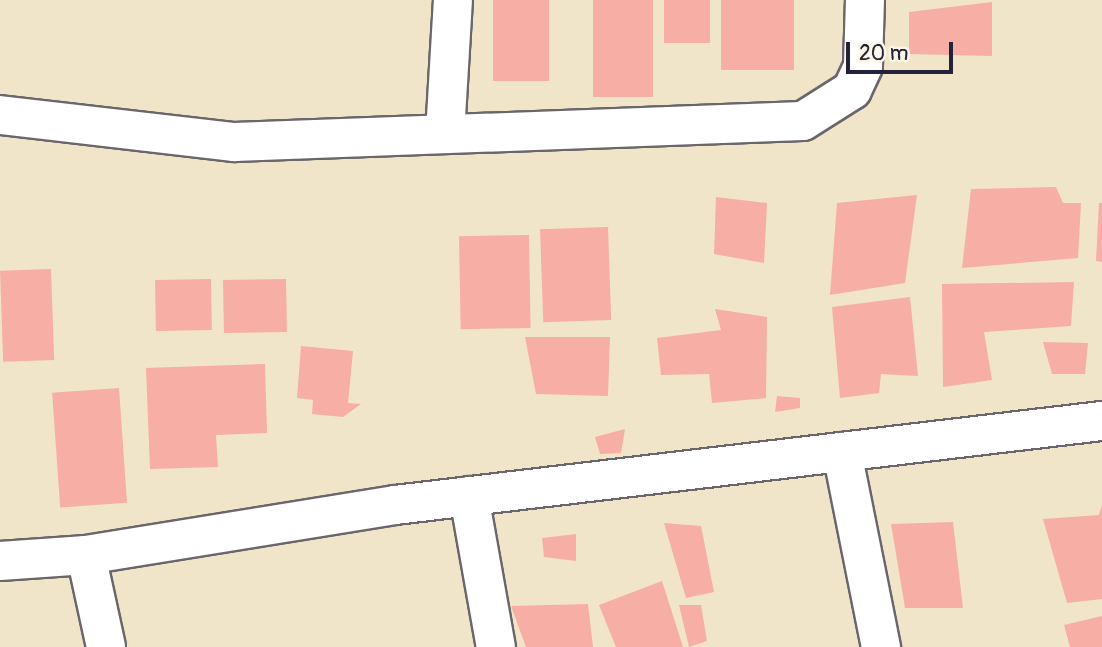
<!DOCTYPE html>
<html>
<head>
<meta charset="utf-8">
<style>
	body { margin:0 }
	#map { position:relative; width:1102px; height:647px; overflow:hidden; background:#f0e5c8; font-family:Pangolin,sans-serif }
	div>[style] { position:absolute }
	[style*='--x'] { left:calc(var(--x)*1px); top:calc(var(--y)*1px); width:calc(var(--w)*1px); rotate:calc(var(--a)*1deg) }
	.building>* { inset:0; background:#f7aea4; transform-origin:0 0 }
	.roads { filter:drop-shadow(2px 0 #6a666c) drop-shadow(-2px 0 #6a666c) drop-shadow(0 2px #6a666c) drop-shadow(0 -2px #6a666c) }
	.minor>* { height:38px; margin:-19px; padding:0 19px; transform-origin:19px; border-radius:19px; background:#fff }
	span { translate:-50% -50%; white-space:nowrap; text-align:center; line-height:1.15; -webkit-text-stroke:5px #fcf5e5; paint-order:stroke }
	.scale { position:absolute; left:846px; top:42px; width:107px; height:32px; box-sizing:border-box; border:4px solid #22223b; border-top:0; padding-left:9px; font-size:21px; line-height:24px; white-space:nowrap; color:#22223b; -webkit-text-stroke:5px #fcf5e5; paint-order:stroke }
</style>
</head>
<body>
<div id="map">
	<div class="building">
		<i style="left:493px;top:0;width:56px;height:81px"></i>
		<i style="left:593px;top:0;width:60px;height:97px"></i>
		<i style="left:664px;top:0;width:46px;height:43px"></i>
		<i style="left:721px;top:0;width:73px;height:70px"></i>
		<i style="clip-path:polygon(992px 2px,992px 56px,909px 54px,909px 12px)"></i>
		<i style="clip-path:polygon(1056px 187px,1063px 203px,1081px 203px,1078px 258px,962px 268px,971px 189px)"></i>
		<i style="clip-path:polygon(917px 195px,905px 283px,830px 295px,837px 203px)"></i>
		<i style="clip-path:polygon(716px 197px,767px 203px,764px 263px,714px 254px)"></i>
		<i style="clip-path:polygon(1099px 203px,1102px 203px,1102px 262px,1096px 261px)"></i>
		<i style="left:608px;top:227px;width:93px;height:68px;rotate:88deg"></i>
		<i style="left:529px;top:235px;width:93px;height:70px;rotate:89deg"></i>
		<i style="left:51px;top:269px;width:91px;height:51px;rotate:88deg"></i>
		<i style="left:211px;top:279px;width:51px;height:56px;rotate:89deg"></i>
		<i style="left:286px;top:279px;width:53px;height:63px;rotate:89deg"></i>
		<i style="clip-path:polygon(1074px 282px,1071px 326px,984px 332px,992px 380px,943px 387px,942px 284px)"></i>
		<i style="clip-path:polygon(910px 297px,918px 376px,881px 374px,879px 393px,840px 398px,832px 307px)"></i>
		<i style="clip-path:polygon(715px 309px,767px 317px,766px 398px,712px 403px,709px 374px,661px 375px,657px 338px,721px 330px)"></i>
		<i style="clip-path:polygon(525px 337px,610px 337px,608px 396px,536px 394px)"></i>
		<i style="clip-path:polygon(1043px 342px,1088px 343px,1085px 374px,1052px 374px)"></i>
		<i style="clip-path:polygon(301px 346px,353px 351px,348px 403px,361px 404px,343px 417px,312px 414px,313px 400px,297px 398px)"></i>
		<i style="clip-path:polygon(265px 364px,267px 433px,216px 435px,218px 467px,150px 469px,146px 368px)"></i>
		<i style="left:119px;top:388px;width:115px;height:67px;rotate:86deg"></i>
		<i style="clip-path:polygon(777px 396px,800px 398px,800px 408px,775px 412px)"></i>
		<i style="clip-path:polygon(625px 429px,621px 453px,600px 454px,595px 437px)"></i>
		<i style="clip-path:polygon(1102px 505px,1102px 599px,1067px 603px,1043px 519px,1099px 515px)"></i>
		<i style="clip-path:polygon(953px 522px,963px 608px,905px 608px,891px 524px)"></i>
		<i style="clip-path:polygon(664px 523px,701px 526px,714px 592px,686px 598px)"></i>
		<i style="clip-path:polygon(576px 534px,576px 561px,544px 557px,542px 538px)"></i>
		<i style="clip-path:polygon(662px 581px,683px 647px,616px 647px,599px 605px)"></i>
		<i style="clip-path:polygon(588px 604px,593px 647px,526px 647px,511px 606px)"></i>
		<i style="clip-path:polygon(679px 605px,701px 605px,707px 641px,689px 647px)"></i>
		<i style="clip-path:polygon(1102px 616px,1102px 647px,1070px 647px,1064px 625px)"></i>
	</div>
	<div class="roads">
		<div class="minor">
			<i style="--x:0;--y:115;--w:236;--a:6.6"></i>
			<i style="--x:234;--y:142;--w:569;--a:-2.11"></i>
			<i style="--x:803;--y:121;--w:58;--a:-32.3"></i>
			<i style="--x:852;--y:90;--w:26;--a:-65"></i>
			<i style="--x:863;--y:66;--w:66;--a:-88.3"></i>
			<i style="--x:445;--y:134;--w:134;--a:-86.6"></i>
			<i style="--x:842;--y:452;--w:199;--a:78.7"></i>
			<i style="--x:469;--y:496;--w:153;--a:79.9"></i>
			<i style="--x:86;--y:555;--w:94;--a:77.7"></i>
			<i style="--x:0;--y:561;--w:86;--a:-4"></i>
			<i style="--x:86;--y:555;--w:313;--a:-9.2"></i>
			<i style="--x:395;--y:505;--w:712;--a:-6.78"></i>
		</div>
	</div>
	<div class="scale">20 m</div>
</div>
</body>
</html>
